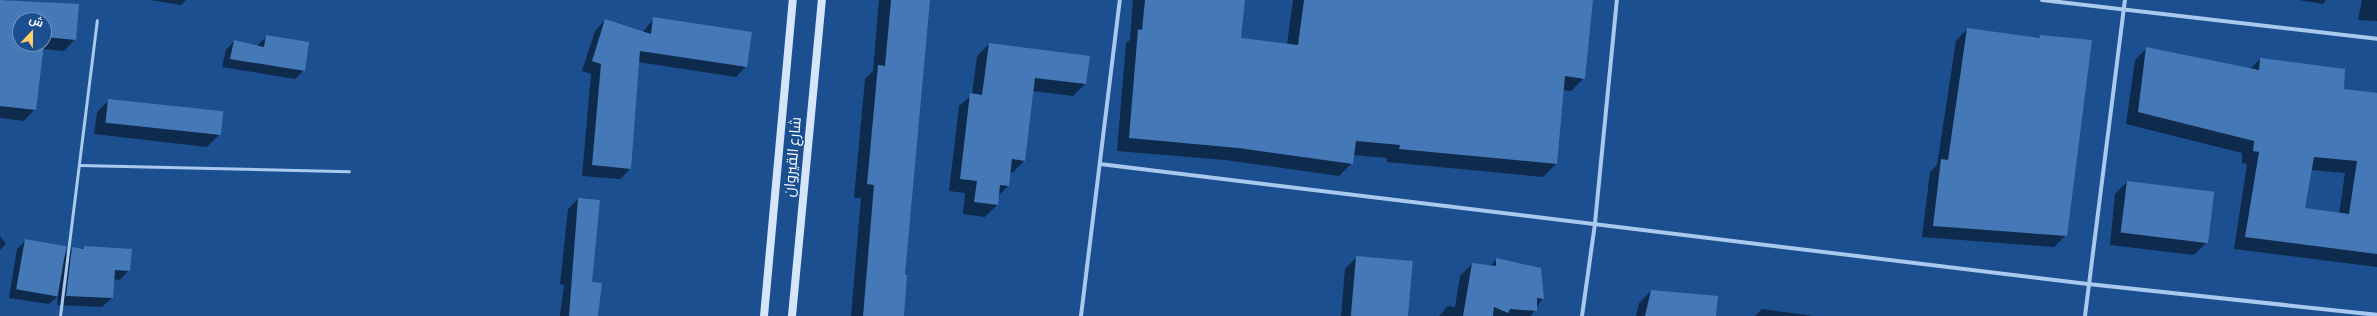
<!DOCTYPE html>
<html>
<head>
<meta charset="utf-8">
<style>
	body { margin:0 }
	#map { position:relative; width:2377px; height:316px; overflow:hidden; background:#1b4f8f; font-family:"Alegreya Sans",Cairo,sans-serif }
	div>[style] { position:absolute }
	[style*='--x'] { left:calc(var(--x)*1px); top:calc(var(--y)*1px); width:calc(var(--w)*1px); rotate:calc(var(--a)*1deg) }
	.shadow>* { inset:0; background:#0007 }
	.building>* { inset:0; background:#4478b7; transform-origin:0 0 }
	.lane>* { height:3px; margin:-1.5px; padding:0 1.5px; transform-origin:1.5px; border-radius:1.5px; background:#a9c9ee }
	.street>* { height:4px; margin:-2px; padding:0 2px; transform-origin:2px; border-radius:2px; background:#a9c9ee }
	.secondary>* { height:8px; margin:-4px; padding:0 4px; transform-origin:4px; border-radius:4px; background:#d6e6fa }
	span { translate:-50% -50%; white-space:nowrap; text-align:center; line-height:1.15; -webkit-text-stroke:3px #1b4f8f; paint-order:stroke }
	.street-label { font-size:15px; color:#fff }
	.north { position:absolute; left:12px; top:12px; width:40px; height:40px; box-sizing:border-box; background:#1b4f8f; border:1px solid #7695bc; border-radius:50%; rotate:22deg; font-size:11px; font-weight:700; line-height:16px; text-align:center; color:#fff }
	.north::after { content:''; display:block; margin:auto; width:14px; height:18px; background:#ffd166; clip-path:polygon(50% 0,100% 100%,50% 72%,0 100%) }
</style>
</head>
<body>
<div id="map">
	<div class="shadow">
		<i style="clip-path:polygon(evenodd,0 0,78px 5px,75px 39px,64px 51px,42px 49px,35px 109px,24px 121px,0 118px,0 0,20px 20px,44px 20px,44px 44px,20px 44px,20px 20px)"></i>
		<i style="clip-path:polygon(150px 0,186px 0,181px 5px)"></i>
		<i style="clip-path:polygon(879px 0,929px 0,901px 316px,851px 316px,861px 198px,854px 198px,865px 79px,873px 71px)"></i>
		<i style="clip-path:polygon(1133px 0,1244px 0,1240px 39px,1287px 45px,1293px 0,1592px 0,1584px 78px,1571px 91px,1563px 90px,1556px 164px,1543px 177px,1387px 162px,1387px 158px,1353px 155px,1352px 163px,1339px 176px,1225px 160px,1117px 151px,1126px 43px,1130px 40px)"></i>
		<i style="clip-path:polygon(2299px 0,2326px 0,2323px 4px)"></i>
		<i style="clip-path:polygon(2362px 0,2377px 0,2377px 21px,2358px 20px)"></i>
		<i style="clip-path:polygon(654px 18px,746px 66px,736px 77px,638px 62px,630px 169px,620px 179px,582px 176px,591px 74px,582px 71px,595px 31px,605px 20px,643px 32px)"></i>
		<i style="clip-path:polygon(1967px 29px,2037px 39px,2040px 36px,2066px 235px,2054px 247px,1922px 237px,1930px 172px,1937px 165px,1956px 41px)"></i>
		<i style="clip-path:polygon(266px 37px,304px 70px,295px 79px,222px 67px,226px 50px,234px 41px,257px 46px)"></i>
		<i style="clip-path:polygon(989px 44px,1085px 84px,1073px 96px,1033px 91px,1024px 161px,1012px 173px,1009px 172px,1008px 186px,998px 196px,997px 205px,985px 217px,963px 214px,965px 193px,949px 191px,959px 106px,972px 95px,977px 56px)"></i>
		<i style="clip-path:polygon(evenodd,2147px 48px,2250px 69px,2260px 59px,2339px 118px,2377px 94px,2377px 267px,2234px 249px,2247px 164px,2242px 163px,2242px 153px,2126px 124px,2135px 60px,2147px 48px,2311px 170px,2345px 173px,2339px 214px,2304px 209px,2311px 170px)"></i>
		<i style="clip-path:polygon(109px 100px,219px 135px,207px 147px,94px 134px,97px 112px)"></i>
		<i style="clip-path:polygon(2127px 182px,2206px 243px,2194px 255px,2110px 245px,2115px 194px)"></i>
		<i style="clip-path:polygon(578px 199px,591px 283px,597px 316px,560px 316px,564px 285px,560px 284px,568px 209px)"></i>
		<i style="clip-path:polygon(0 236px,6px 244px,0 250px)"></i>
		<i style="clip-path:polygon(26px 240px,63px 256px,72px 248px,130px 250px,129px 270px,120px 280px,113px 279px,112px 298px,102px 307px,57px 305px,58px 296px,49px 304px,9px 298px,17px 249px)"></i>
		<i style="clip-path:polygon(1357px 257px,1407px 316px,1341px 316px,1345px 269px)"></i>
		<i style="clip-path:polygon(1497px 259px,1543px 298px,1531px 316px,1439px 316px,1448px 306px,1455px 307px,1460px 276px,1472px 264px,1490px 266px)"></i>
		<i style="clip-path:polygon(1651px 291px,1715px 316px,1636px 316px,1639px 303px)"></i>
		<i style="clip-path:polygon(1762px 309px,1813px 316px,1755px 316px)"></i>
	</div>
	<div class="building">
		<i style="clip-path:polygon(0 0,79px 4px,76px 40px,44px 37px,44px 41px,44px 20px,20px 20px,20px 44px,44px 44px,36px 110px,0 106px)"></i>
		<i style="clip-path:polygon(891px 0,930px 0,905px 275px,907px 275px,904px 316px,863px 316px,874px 185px,867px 184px,878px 65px,885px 66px)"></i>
		<i style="clip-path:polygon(1145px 0,1245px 0,1241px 38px,1298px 45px,1304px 0,1593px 0,1585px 79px,1565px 76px,1557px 164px,1399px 149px,1400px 145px,1356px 141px,1353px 164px,1238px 148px,1129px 138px,1138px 29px,1142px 30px)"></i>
		<i style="clip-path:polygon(653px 17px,752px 32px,747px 67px,640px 51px,631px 169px,592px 165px,601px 64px,592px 61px,605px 19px,651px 34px)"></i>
		<i style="clip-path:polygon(1967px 28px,2039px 38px,2040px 35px,2092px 40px,2067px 236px,1933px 226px,1941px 159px,1948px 160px)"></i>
		<i style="clip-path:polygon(266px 35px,309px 42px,305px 71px,230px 59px,234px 40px,264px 47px)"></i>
		<i style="clip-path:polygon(989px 43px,1090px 56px,1086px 84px,1035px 78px,1025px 161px,1012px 159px,1009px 186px,1000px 185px,998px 205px,974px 202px,977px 181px,960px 179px,970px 93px,982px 95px)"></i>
		<i style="clip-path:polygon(evenodd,2146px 47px,2259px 70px,2260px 58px,2345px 69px,2344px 89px,2377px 93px,2377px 254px,2245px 237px,2259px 152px,2253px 151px,2254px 141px,2138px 112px,2146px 47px,2314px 157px,2357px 161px,2349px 214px,2305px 208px,2314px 157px)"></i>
		<i style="left:108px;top:99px;width:116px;height:24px;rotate:6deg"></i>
		<i style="left:2127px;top:181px;width:88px;height:52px;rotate:7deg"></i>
		<i style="clip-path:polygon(578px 198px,600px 200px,592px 282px,602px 283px,598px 316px,569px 316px)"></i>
		<i style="left:25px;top:239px;width:42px;height:51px;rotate:10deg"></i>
		<i style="clip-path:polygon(84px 246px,132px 249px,130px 271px,115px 270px,113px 298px,66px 296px,72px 247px,84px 249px)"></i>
		<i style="left:1356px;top:256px;width:57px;height:60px;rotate:5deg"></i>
		<i style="clip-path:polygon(1496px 258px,1541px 268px,1544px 299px,1537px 298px,1537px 311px,1510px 309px,1508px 313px,1494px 307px,1493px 316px,1463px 316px,1472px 263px,1496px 266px)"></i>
		<i style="clip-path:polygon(1651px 290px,1718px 296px,1716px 316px,1645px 316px)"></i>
	</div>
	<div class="lane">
		<i style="--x:79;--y:165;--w:270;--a:1.3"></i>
		<i style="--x:60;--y:316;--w:298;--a:-82.9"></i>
	</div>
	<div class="street">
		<i style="--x:2042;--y:0;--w:337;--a:6.6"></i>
		<i style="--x:1100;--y:164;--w:995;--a:6.93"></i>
		<i style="--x:2088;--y:284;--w:291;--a:6.1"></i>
		<i style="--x:1081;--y:316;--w:318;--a:-83"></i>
		<i style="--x:1582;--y:316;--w:94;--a:-82"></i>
		<i style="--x:1595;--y:223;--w:224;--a:-84.4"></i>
		<i style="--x:2085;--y:316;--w:319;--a:-82.8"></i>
	</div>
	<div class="secondary">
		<i style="--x:764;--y:316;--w:317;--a:-84.8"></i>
		<i style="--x:792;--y:316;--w:317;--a:-84.6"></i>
	</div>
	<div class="street-label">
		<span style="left:793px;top:157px;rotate:-85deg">شارع القيروان</span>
	</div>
	<div class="north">ش</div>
</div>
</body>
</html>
